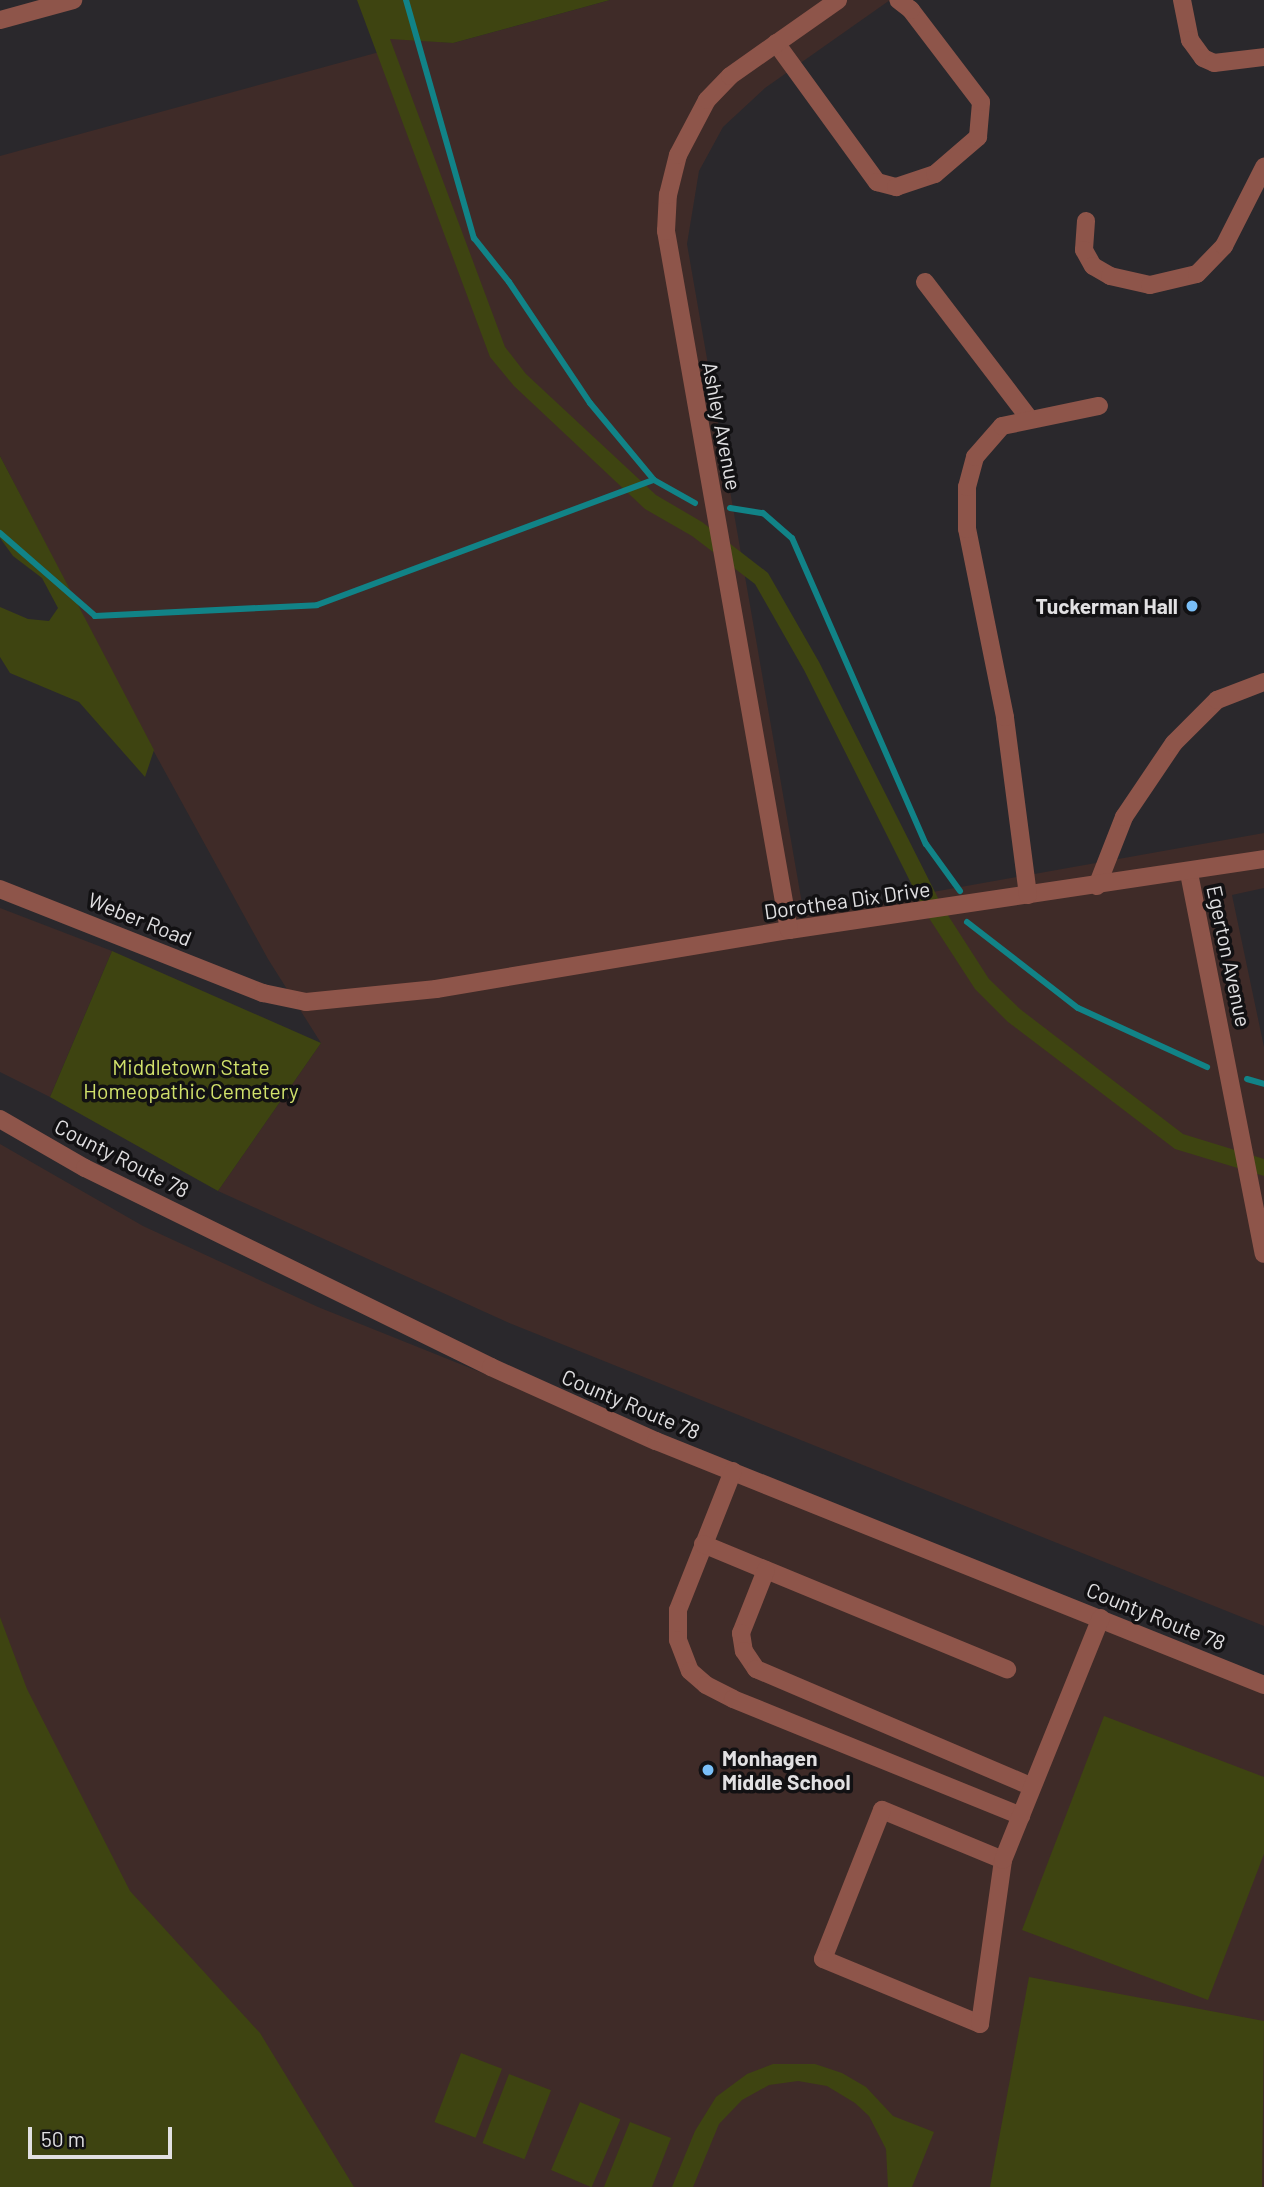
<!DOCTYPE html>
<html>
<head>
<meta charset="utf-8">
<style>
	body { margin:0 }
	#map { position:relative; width:1264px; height:2187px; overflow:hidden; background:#2a282c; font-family:Barlow,sans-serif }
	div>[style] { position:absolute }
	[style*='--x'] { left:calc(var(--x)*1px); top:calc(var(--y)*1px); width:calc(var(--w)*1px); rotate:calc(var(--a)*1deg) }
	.education>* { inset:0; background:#3f2b28 }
	.green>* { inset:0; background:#3e4411; transform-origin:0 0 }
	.stream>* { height:6px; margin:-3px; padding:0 3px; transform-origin:3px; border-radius:3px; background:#118387 }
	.minor>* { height:18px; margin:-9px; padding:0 9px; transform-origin:9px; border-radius:9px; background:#8e554a }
	.dots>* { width:19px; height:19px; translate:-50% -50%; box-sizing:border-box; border:4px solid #121113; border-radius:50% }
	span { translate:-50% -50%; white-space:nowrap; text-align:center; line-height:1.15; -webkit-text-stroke:7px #121113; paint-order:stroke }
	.street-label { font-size:21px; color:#e1e0e2 }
	.poi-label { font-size:21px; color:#e1e0e2; font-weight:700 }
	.right { translate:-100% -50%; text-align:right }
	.left { translate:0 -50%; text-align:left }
	.park-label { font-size:21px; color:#d1e16b }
	.scale { position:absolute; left:28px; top:2127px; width:144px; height:32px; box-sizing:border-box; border:4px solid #e1e0e2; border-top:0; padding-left:9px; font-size:21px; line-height:24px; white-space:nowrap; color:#e1e0e2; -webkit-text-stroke:5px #121113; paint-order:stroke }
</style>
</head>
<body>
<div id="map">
	<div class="education">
		<i style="clip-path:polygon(610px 0,890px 0,765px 88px,723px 127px,699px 171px,687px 244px,804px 915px,1264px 833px,1264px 888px,1232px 895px,1264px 1047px,1264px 1626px,507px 1322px,218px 1191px,321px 1043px,268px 959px,125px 699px,0 456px,0 156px,383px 51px,390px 38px,453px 43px)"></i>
		<i style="clip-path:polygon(0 908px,112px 951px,50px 1097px,0 1072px)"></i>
		<i style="clip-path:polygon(0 1144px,143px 1226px,318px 1307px,1264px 1687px,1264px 2187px,232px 2187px,0 1648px)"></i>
	</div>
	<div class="green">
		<i style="clip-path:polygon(357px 0,610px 0,453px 43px,390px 39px,505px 347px,526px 374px,656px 495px,702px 522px,768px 573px,819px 662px,942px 906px,989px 979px,1020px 1009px,1183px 1134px,1264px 1159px,1264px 1176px,1175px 1149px,1008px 1022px,975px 989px,927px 915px,804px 670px,755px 584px,692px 536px,645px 509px,514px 386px,490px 357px)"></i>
		<i style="clip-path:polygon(0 456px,154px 750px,145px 777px,79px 702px,10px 673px,0 657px,0 607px,28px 619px,49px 621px,58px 608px,42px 578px,13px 556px,0 538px)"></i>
		<i style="clip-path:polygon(112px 951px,321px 1043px,218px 1191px,50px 1097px)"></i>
		<i style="clip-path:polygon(0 1617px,27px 1689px,130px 1891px,260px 2033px,354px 2187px,0 2187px)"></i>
		<i style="clip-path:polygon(1104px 1716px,1264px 1777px,1264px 1854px,1208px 2000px,1022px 1930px)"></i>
		<i style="clip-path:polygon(1029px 1977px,1264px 2021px,1262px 2187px,990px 2187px)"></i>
		<i style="left:461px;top:2053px;width:44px;height:74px;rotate:21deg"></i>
		<i style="clip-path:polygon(773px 2064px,815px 2064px,842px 2073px,866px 2087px,893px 2116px,934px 2132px,912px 2187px,888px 2187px,886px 2149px,869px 2116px,855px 2103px,827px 2086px,798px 2081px,769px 2085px,742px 2100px,719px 2124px,693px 2187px,672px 2187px,695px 2131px,716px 2097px,747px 2074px)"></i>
		<i style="left:509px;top:2074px;width:45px;height:74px;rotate:21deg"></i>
		<i style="left:580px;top:2102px;width:44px;height:74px;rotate:23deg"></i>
		<i style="clip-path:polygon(630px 2122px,671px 2138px,652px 2187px,604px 2187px)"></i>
	</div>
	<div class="stream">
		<i style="--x:406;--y:0;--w:248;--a:74.1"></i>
		<i style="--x:474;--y:238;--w:56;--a:51.5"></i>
		<i style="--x:509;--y:282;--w:146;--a:56.2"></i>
		<i style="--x:590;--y:403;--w:100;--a:50.3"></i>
		<i style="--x:654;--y:480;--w:47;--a:29.3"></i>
		<i style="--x:730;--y:508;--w:33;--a:9"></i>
		<i style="--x:763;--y:513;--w:38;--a:41"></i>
		<i style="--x:792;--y:538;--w:334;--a:66.4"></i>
		<i style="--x:926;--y:844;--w:58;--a:54.1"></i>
		<i style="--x:0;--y:533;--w:126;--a:41.1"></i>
		<i style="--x:95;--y:616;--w:222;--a:-2.8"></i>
		<i style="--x:317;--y:605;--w:359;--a:-20.4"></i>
		<i style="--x:967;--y:922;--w:140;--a:37.8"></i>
		<i style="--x:1078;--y:1008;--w:142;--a:24.6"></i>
		<i style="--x:1247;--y:1079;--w:18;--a:16"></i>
	</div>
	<div class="minor">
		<i style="--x:1182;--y:0;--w:41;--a:78.7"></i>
		<i style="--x:1190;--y:40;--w:22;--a:54"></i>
		<i style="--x:1203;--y:58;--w:12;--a:24"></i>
		<i style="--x:1214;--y:63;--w:50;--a:-6.8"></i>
		<i style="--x:0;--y:20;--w:76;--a:-15.3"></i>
		<i style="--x:776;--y:43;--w:172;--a:54"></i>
		<i style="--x:877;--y:182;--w:20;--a:15"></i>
		<i style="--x:896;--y:187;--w:41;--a:-18.4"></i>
		<i style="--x:935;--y:174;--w:57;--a:-40.7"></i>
		<i style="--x:978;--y:137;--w:35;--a:-85"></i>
		<i style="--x:981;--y:102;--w:116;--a:-127.3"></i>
		<i style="--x:911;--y:10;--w:16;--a:-142"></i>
		<i style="--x:1086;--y:221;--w:29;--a:94"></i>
		<i style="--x:1084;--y:250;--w:18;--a:61"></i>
		<i style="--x:1093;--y:266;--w:20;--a:30"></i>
		<i style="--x:1110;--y:276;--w:41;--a:12.7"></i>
		<i style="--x:1150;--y:285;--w:48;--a:-13.2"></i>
		<i style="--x:1197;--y:274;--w:39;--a:-46"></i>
		<i style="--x:1224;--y:246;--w:89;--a:-63.1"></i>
		<i style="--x:925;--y:282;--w:171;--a:52.6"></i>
		<i style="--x:1189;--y:873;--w:388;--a:78.9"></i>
		<i style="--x:1097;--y:886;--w:74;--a:-68.6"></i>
		<i style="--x:1124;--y:817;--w:89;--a:-56"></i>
		<i style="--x:1174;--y:743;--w:61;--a:-45"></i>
		<i style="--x:1217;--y:700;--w:50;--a:-21"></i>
		<i style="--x:0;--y:889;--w:283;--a:21.6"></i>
		<i style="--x:263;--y:993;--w:44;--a:11.8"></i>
		<i style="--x:306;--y:1002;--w:131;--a:-5.7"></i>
		<i style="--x:436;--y:989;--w:358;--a:-9.5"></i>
		<i style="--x:789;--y:930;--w:480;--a:-8.5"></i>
		<i style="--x:1028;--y:895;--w:179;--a:-97.4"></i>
		<i style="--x:1005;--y:717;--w:192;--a:-101.4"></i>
		<i style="--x:967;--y:529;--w:42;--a:-90"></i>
		<i style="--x:967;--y:487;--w:31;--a:-75"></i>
		<i style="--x:975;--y:457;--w:41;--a:-48.9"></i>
		<i style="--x:1002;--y:426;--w:99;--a:-11.7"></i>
		<i style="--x:789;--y:930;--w:710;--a:-99.98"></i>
		<i style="--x:666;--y:231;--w:36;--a:-87"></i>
		<i style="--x:668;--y:195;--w:41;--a:-76"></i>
		<i style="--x:678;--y:155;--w:62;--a:-62.2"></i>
		<i style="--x:707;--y:100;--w:33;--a:-46"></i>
		<i style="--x:730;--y:76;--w:132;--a:-35.1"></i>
		<i style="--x:0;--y:1119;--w:98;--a:30"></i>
		<i style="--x:85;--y:1168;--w:452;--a:26.1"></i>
		<i style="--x:491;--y:1367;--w:181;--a:24.2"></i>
		<i style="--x:656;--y:1441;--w:655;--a:21.87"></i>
		<i style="--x:733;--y:1471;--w:149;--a:111.6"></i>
		<i style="--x:678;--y:1610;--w:30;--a:90"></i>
		<i style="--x:678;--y:1640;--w:33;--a:69"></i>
		<i style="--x:690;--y:1671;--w:21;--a:41"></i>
		<i style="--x:706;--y:1685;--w:30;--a:27"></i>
		<i style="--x:733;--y:1699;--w:311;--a:22.1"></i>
		<i style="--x:703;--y:1544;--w:329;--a:22.4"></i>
		<i style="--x:766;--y:1570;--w:68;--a:111.6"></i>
		<i style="--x:741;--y:1633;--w:18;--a:81"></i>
		<i style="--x:744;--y:1651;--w:22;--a:56"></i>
		<i style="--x:756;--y:1669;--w:300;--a:23.1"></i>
		<i style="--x:1003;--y:1860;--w:131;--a:-157.5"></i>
		<i style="--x:882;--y:1810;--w:160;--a:111.6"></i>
		<i style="--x:823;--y:1959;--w:170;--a:22.5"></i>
		<i style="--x:980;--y:2024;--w:166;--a:-82"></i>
		<i style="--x:1003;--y:1860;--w:261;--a:-68"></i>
	</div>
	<div class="dots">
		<i style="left:1192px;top:606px;background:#7abff8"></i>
		<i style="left:708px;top:1770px;background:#7abff8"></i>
	</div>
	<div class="street-label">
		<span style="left:722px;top:426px;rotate:79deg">Ashley Avenue</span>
		<span style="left:847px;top:900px;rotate:-8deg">Dorothea Dix Drive</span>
		<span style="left:140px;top:919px;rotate:22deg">Weber Road</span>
		<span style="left:1229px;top:956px;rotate:78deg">Egerton Avenue</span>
		<span style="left:122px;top:1158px;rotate:27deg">County Route 78</span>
		<span style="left:631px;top:1404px;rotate:23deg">County Route 78</span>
		<span style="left:1156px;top:1616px;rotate:22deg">County Route 78</span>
	</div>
	<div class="poi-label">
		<span class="right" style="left:1178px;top:606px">Tuckerman Hall</span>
		<span class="left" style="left:722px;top:1770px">Monhagen<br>Middle School</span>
	</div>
	<div class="park-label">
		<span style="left:191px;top:1079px">Middletown State<br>Homeopathic Cemetery</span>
	</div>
	<div class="scale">50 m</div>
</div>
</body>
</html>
